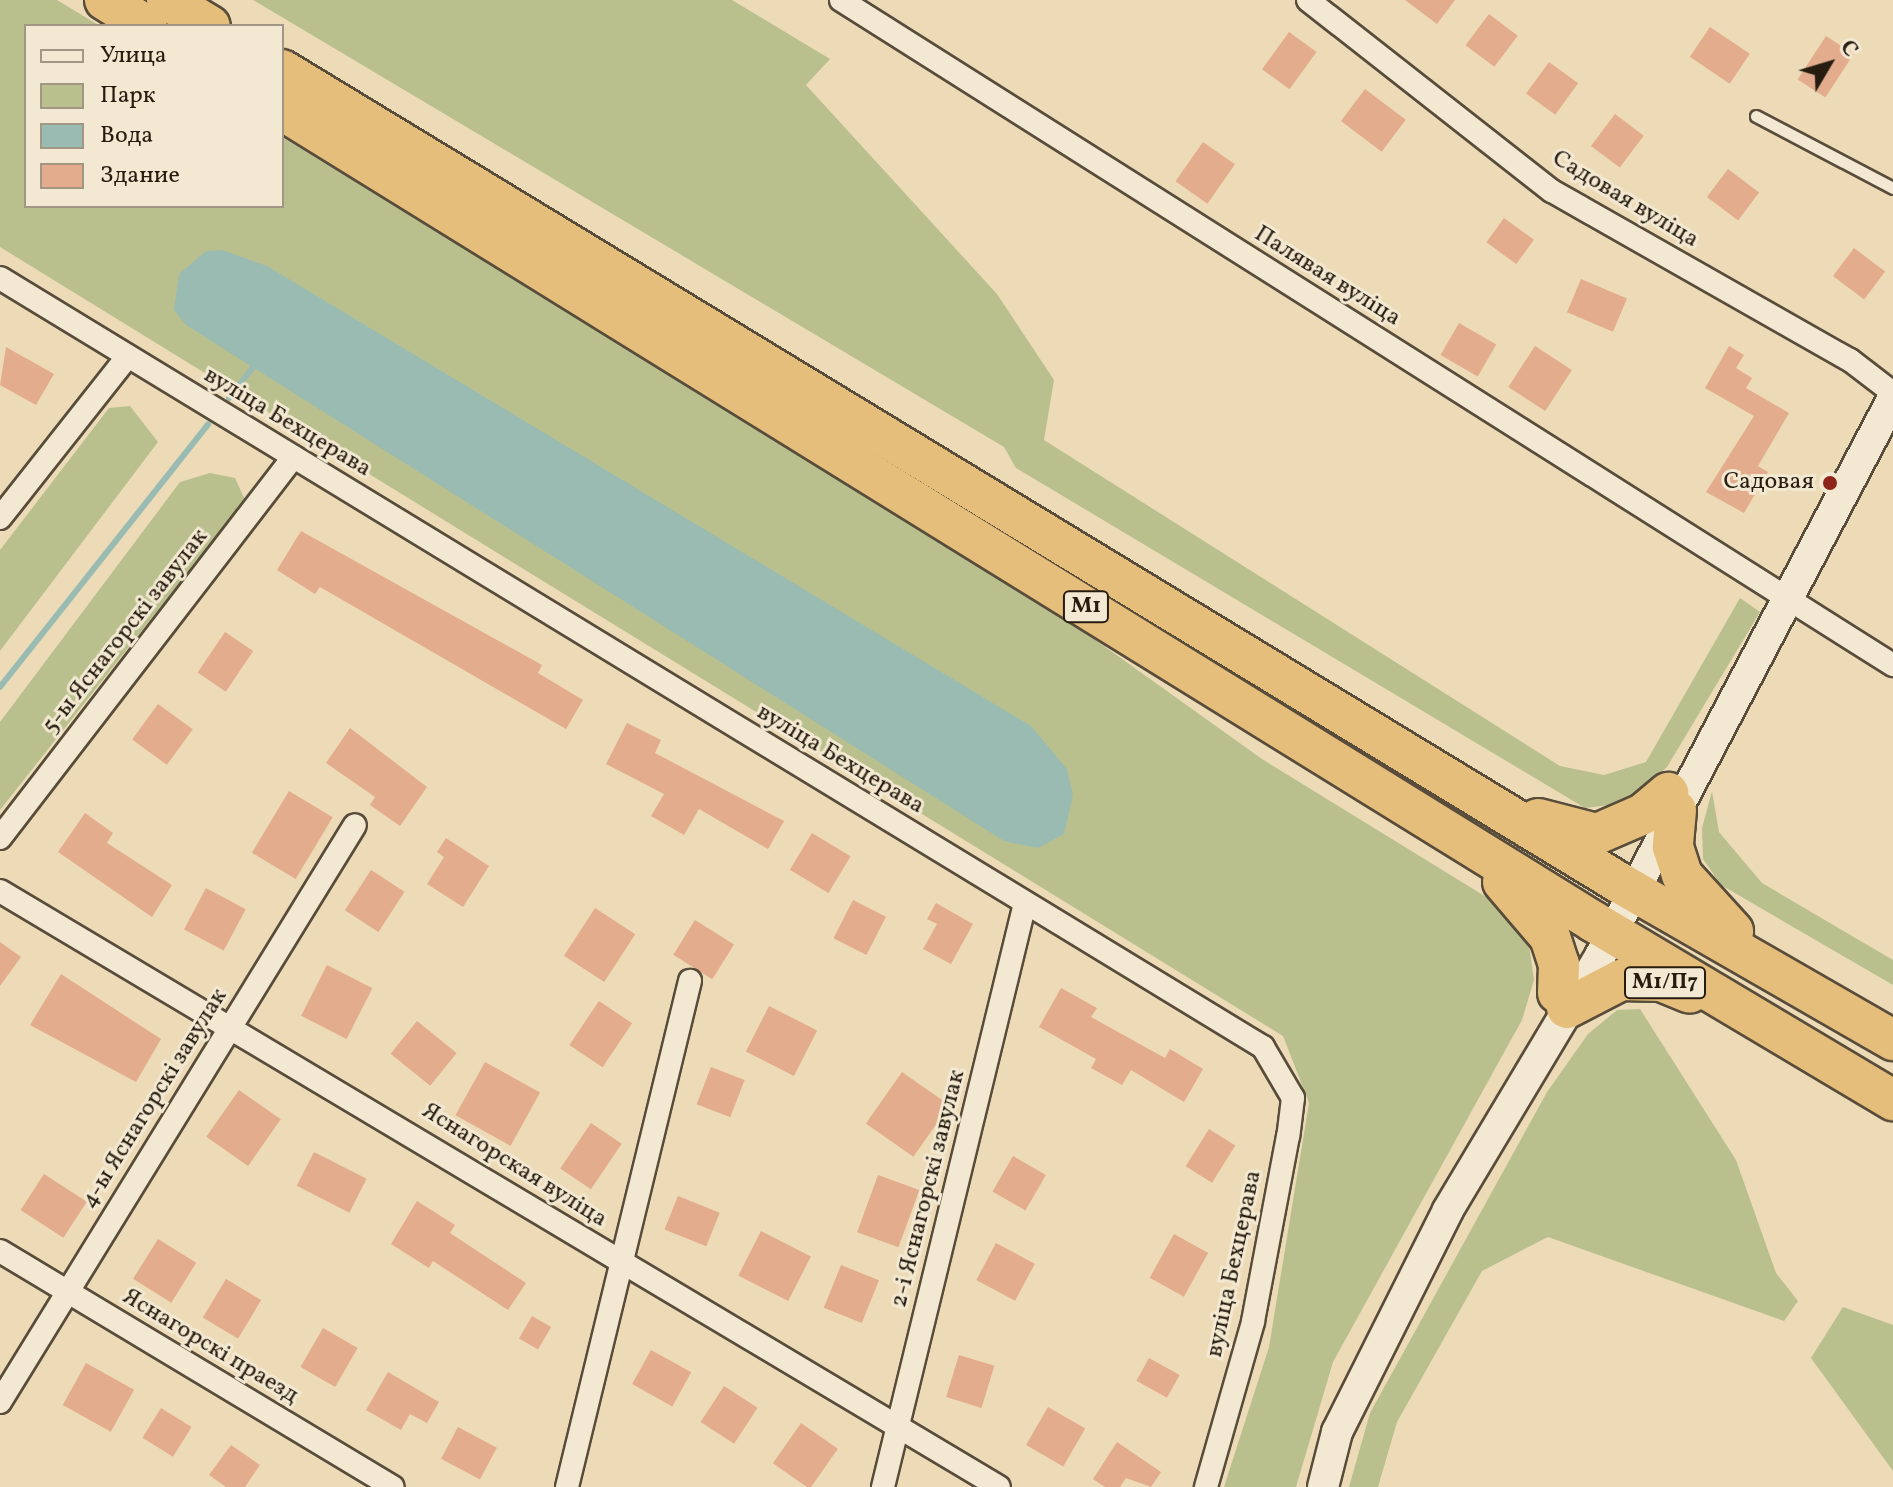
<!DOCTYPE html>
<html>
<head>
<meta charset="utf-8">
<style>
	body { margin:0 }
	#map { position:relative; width:1893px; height:1487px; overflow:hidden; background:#eddbb8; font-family:Vollkorn,serif }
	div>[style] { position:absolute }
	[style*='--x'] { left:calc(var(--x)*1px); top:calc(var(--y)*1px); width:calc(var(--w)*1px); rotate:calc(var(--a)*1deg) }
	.green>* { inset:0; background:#b9c08e }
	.water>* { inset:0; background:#99bbb1 }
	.stream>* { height:6px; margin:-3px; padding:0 3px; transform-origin:3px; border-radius:3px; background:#99bbb1 }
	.building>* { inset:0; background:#e3ac8c; transform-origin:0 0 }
	.roads { filter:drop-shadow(2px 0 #584c3a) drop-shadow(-2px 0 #584c3a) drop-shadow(0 2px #584c3a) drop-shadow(0 -2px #584c3a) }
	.lane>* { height:11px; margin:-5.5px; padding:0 5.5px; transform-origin:5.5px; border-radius:5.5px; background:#f3e8d1 }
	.street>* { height:22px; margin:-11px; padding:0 11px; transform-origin:11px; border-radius:11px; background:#f3e8d1 }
	.secondary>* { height:30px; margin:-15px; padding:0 15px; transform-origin:15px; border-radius:15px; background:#f3e8d1 }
	.highway>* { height:40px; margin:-20px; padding:0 20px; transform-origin:20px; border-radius:20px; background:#e6be7c }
	.dots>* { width:22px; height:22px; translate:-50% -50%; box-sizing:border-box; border:4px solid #f3e8d1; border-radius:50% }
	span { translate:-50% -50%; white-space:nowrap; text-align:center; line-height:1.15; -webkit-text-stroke:6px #f3e8d1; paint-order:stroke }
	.shield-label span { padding:2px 6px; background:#f3e8d1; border:2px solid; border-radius:6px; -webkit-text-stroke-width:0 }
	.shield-label { font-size:22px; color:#261d10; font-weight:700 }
	.street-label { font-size:24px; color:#261d10 }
	.poi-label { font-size:24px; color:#261d10 }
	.right { translate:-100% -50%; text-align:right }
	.legend { position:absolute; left:24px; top:24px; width:260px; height:184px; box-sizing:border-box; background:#f3e8d1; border:2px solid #a19784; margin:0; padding:10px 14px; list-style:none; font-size:24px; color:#261d10 }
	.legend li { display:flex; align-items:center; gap:16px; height:40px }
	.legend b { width:40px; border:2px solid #a19784 }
	.north { position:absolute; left:1789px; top:24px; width:80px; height:80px; -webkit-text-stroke:6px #f3e8d1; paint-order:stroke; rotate:52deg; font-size:22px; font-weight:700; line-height:32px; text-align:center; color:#261d10 }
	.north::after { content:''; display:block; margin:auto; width:28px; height:36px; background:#261d10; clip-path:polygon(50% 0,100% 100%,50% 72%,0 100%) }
</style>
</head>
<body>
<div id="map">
	<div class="green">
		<i style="clip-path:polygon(0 0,57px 0,100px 26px,26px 26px,26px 206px,282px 206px,282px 137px,1027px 591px,1262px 759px,1496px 903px,1528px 938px,1534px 980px,1522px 1020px,1333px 1362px,1296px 1487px,1224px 1487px,1269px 1347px,1309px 1103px,1283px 1036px,0 247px)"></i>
		<i style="clip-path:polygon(253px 0,732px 0,830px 59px,806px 85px,997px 294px,1054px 380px,1044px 440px,1560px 766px,1604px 775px,1646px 762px,1740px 598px,1760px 612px,1667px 767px,1627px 803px,1585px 808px,1016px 468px,1004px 447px)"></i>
		<i style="clip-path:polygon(130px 406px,158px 442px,0 651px,0 550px,109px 408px)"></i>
		<i style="clip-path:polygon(210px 473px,235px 478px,245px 500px,0 810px,0 722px,180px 482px)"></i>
		<i style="clip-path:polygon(1712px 791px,1719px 832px,1762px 883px,1893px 960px,1893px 985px,1721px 885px,1703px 859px,1702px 828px)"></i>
		<i style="clip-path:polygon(1640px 1009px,1736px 1160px,1776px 1273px,1798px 1301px,1784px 1321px,1548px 1237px,1482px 1271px,1397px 1422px,1378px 1487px,1349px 1487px,1370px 1413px,1547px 1092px,1588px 1034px,1617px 1010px)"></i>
		<i style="clip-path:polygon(1843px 1307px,1893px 1325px,1893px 1471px,1811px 1358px)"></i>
	</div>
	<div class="water">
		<i style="clip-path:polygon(222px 250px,267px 266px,1031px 726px,1067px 769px,1073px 795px,1064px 834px,1038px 848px,1004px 841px,186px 325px,174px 310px,179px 274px,206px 251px)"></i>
	</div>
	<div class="stream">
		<i style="--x:229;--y:398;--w:39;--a:-52"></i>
		<i style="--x:0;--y:687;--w:335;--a:-51.6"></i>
	</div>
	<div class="building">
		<i style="clip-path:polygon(1405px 0,1455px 0,1437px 24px)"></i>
		<i style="left:1489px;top:14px;width:36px;height:39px;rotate:37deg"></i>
		<i style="left:1710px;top:27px;width:48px;height:36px;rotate:34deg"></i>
		<i style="left:1289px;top:32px;width:34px;height:46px;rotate:36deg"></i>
		<i style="left:1826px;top:36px;width:33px;height:52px;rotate:33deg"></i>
		<i style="left:1549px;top:62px;width:36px;height:39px;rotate:36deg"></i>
		<i style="left:1365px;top:89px;width:51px;height:40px;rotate:37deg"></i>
		<i style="left:1615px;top:114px;width:36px;height:40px;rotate:37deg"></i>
		<i style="left:1203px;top:142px;width:39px;height:48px;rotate:35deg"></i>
		<i style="left:1728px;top:169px;width:39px;height:35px;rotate:37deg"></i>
		<i style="left:1504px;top:218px;width:37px;height:30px;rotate:36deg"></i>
		<i style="left:1854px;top:248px;width:39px;height:35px;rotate:37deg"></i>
		<i style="left:1581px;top:279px;width:50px;height:36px;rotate:23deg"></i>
		<i style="left:1459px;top:323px;width:43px;height:37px;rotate:30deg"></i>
		<i style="left:1535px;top:346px;width:44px;height:49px;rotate:33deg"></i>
		<i style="clip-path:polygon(1729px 346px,1744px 355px,1736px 368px,1752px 378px,1746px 388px,1789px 413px,1758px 466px,1768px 472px,1744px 513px,1706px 492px,1754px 416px,1705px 388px)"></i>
		<i style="clip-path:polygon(6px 347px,54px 374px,36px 405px,0 385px)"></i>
		<i style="clip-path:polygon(301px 531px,542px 665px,538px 673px,583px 700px,566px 729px,320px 587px,315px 594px,277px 570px)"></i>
		<i style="left:225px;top:632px;width:34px;height:49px;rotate:34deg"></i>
		<i style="left:158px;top:704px;width:43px;height:44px;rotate:36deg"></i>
		<i style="clip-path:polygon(627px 723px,661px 740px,655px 753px,784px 821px,768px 849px,699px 809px,684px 835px,651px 816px,664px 794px,606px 764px)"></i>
		<i style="clip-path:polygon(350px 728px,427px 787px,400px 826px,370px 805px,375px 797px,326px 763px)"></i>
		<i style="left:289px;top:791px;width:51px;height:72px;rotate:31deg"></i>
		<i style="clip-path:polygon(85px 813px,113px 833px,107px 843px,172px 885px,152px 917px,58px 852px)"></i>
		<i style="left:812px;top:833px;width:45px;height:43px;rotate:31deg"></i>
		<i style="clip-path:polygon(446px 838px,489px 866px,463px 907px,427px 884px,444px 857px,437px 852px)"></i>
		<i style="left:371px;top:870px;width:40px;height:48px;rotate:33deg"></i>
		<i style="left:206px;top:888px;width:45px;height:47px;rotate:28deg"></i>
		<i style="left:853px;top:900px;width:37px;height:43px;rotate:27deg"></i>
		<i style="clip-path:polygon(936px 903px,973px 924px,951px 964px,923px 949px,937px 924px,927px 919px)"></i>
		<i style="left:595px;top:908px;width:48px;height:57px;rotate:33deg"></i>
		<i style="left:695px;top:920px;width:46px;height:41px;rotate:32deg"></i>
		<i style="clip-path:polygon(0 942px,21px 957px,0 986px)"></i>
		<i style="left:327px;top:965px;width:51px;height:57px;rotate:27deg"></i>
		<i style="clip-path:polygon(61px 974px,161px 1039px,136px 1082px,30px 1025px)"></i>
		<i style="clip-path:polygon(1061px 988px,1097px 1008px,1091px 1017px,1165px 1058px,1170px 1049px,1203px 1069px,1184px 1102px,1131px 1070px,1122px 1085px,1091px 1068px,1096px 1059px,1039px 1027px)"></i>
		<i style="left:599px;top:1001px;width:40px;height:53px;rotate:34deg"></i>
		<i style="left:769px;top:1006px;width:54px;height:51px;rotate:27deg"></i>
		<i style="left:417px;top:1021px;width:51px;height:42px;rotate:39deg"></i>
		<i style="left:485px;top:1062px;width:63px;height:61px;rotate:29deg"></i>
		<i style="left:711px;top:1067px;width:36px;height:40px;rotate:21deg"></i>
		<i style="left:902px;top:1072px;width:58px;height:63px;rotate:35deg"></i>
		<i style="left:239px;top:1090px;width:51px;height:57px;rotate:35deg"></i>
		<i style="left:591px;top:1123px;width:37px;height:55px;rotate:34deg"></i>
		<i style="left:1209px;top:1129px;width:31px;height:44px;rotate:32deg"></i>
		<i style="left:314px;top:1152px;width:59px;height:38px;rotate:27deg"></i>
		<i style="left:1013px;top:1156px;width:38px;height:41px;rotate:30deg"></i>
		<i style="left:44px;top:1174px;width:51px;height:43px;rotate:33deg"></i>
		<i style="left:878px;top:1175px;width:44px;height:61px;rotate:20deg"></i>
		<i style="left:678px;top:1196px;width:45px;height:36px;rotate:22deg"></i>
		<i style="clip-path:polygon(417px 1201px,455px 1225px,450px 1233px,526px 1283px,508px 1310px,433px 1261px,429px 1268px,391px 1244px)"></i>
		<i style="left:761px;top:1231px;width:56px;height:50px;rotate:27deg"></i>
		<i style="left:1174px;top:1234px;width:39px;height:50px;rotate:29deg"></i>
		<i style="left:158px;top:1239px;width:45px;height:47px;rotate:32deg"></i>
		<i style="left:996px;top:1243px;width:44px;height:42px;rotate:28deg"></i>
		<i style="left:841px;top:1265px;width:41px;height:46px;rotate:22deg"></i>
		<i style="left:226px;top:1279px;width:41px;height:45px;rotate:31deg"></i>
		<i style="left:532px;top:1316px;width:22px;height:26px;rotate:30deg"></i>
		<i style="left:323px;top:1328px;width:40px;height:45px;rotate:30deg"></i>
		<i style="left:651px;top:1350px;width:46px;height:39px;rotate:29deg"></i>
		<i style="left:959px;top:1355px;width:37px;height:44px;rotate:17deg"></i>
		<i style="left:1149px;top:1358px;width:35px;height:26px;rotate:29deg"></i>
		<i style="left:86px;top:1363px;width:55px;height:48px;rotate:29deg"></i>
		<i style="clip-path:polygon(388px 1372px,439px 1402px,427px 1423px,410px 1414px,401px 1430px,366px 1410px)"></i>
		<i style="left:724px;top:1386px;width:40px;height:43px;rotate:33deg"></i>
		<i style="left:1048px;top:1407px;width:43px;height:44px;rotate:30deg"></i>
		<i style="left:161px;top:1408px;width:36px;height:35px;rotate:32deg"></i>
		<i style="left:801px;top:1423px;width:45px;height:49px;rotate:35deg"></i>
		<i style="left:458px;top:1427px;width:44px;height:36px;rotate:28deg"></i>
		<i style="clip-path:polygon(1117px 1442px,1161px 1472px,1151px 1487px,1126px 1478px,1120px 1487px,1105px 1487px,1093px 1479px)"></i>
		<i style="clip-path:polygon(231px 1445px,260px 1465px,245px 1487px,226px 1487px,209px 1475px)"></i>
	</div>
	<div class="roads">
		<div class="lane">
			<i style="--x:1756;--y:116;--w:155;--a:27.7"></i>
		</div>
		<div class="street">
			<i style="--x:841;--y:0;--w:1245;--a:32.3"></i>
			<i style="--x:1308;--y:0;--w:310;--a:38.1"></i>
			<i style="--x:1552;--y:191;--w:343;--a:29.6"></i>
			<i style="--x:1850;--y:360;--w:54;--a:37.5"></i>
			<i style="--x:0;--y:278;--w:1479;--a:31.34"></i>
			<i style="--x:1263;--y:1047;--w:59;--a:59.5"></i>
			<i style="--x:1293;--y:1098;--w:38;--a:97"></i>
			<i style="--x:1288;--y:1136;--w:189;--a:100.7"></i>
			<i style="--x:1253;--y:1322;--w:172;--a:105.9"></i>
			<i style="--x:0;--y:518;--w:206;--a:-51.7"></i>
			<i style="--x:0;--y:838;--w:481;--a:-52.4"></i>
			<i style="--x:0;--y:891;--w:1163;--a:30.82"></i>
			<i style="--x:0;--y:1251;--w:458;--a:31"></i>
			<i style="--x:0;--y:1402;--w:677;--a:-58.4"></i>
			<i style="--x:567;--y:1487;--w:521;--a:-76.34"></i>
			<i style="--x:883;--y:1487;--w:601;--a:-76.33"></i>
		</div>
		<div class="secondary">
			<i style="--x:1323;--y:1487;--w:57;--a:-75.7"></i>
			<i style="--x:1337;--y:1432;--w:248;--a:-63.4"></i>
			<i style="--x:1448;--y:1210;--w:298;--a:-59.1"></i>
			<i style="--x:1601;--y:954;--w:628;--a:-62.29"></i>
		</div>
		<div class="highway">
			<i style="--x:105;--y:0;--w:49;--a:31.8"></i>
			<i style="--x:167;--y:0;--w:50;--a:31.2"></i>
			<i style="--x:282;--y:70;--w:1563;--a:31.29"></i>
			<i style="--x:1618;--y:882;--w:317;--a:29.9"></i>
			<i style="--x:282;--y:110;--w:1543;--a:31.75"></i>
			<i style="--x:1594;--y:922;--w:348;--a:30.8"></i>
			<i style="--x:1676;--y:810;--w:37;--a:95"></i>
			<i style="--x:1673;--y:847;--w:29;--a:72"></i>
			<i style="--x:1682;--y:875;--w:76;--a:47.7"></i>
			<i style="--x:1538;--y:819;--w:61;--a:14.3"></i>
			<i style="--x:1597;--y:834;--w:50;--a:-23.5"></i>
			<i style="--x:1643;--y:814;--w:33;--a:-40"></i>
			<i style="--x:1503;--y:882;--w:72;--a:49.5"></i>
			<i style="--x:1550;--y:937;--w:28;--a:72"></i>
			<i style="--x:1559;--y:964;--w:29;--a:92"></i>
			<i style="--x:1567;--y:1008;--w:61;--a:-27.4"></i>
			<i style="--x:1621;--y:980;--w:40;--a:1.4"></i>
			<i style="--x:1661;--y:981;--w:31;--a:22"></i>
		</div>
	</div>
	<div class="dots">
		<i style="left:1830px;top:483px;background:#8f2418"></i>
	</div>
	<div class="shield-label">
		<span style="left:1086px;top:607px">М1</span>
		<span style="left:1665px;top:983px">М1/П7</span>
	</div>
	<div class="street-label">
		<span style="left:1625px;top:200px;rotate:31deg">Садовая вуліца</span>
		<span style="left:1327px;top:277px;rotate:32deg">Палявая вуліца</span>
		<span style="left:287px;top:423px;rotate:31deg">вуліца Бехцерава</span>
		<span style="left:126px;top:632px;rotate:-52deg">5-ы Яснагорскі завулак</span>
		<span style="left:840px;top:760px;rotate:31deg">вуліца Бехцерава</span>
		<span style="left:155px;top:1099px;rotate:-58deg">4-ы Яснагорскі завулак</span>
		<span style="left:514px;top:1166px;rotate:32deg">Яснагорская вуліца</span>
		<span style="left:929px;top:1189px;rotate:-76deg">2-і Яснагорскі завулак</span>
		<span style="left:1235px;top:1264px;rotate:-78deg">вуліца Бехцерава</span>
		<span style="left:210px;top:1347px;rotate:31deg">Яснагорскі праезд</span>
	</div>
	<div class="poi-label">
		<span class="right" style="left:1814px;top:483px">Садовая</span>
	</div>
	<ul class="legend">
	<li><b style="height:10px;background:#f3e8d1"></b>Улица</li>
	<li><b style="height:22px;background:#b9c08e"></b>Парк</li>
	<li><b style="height:22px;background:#99bbb1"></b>Вода</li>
	<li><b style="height:22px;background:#e3ac8c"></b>Здание</li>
	</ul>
	<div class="north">С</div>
</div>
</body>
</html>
